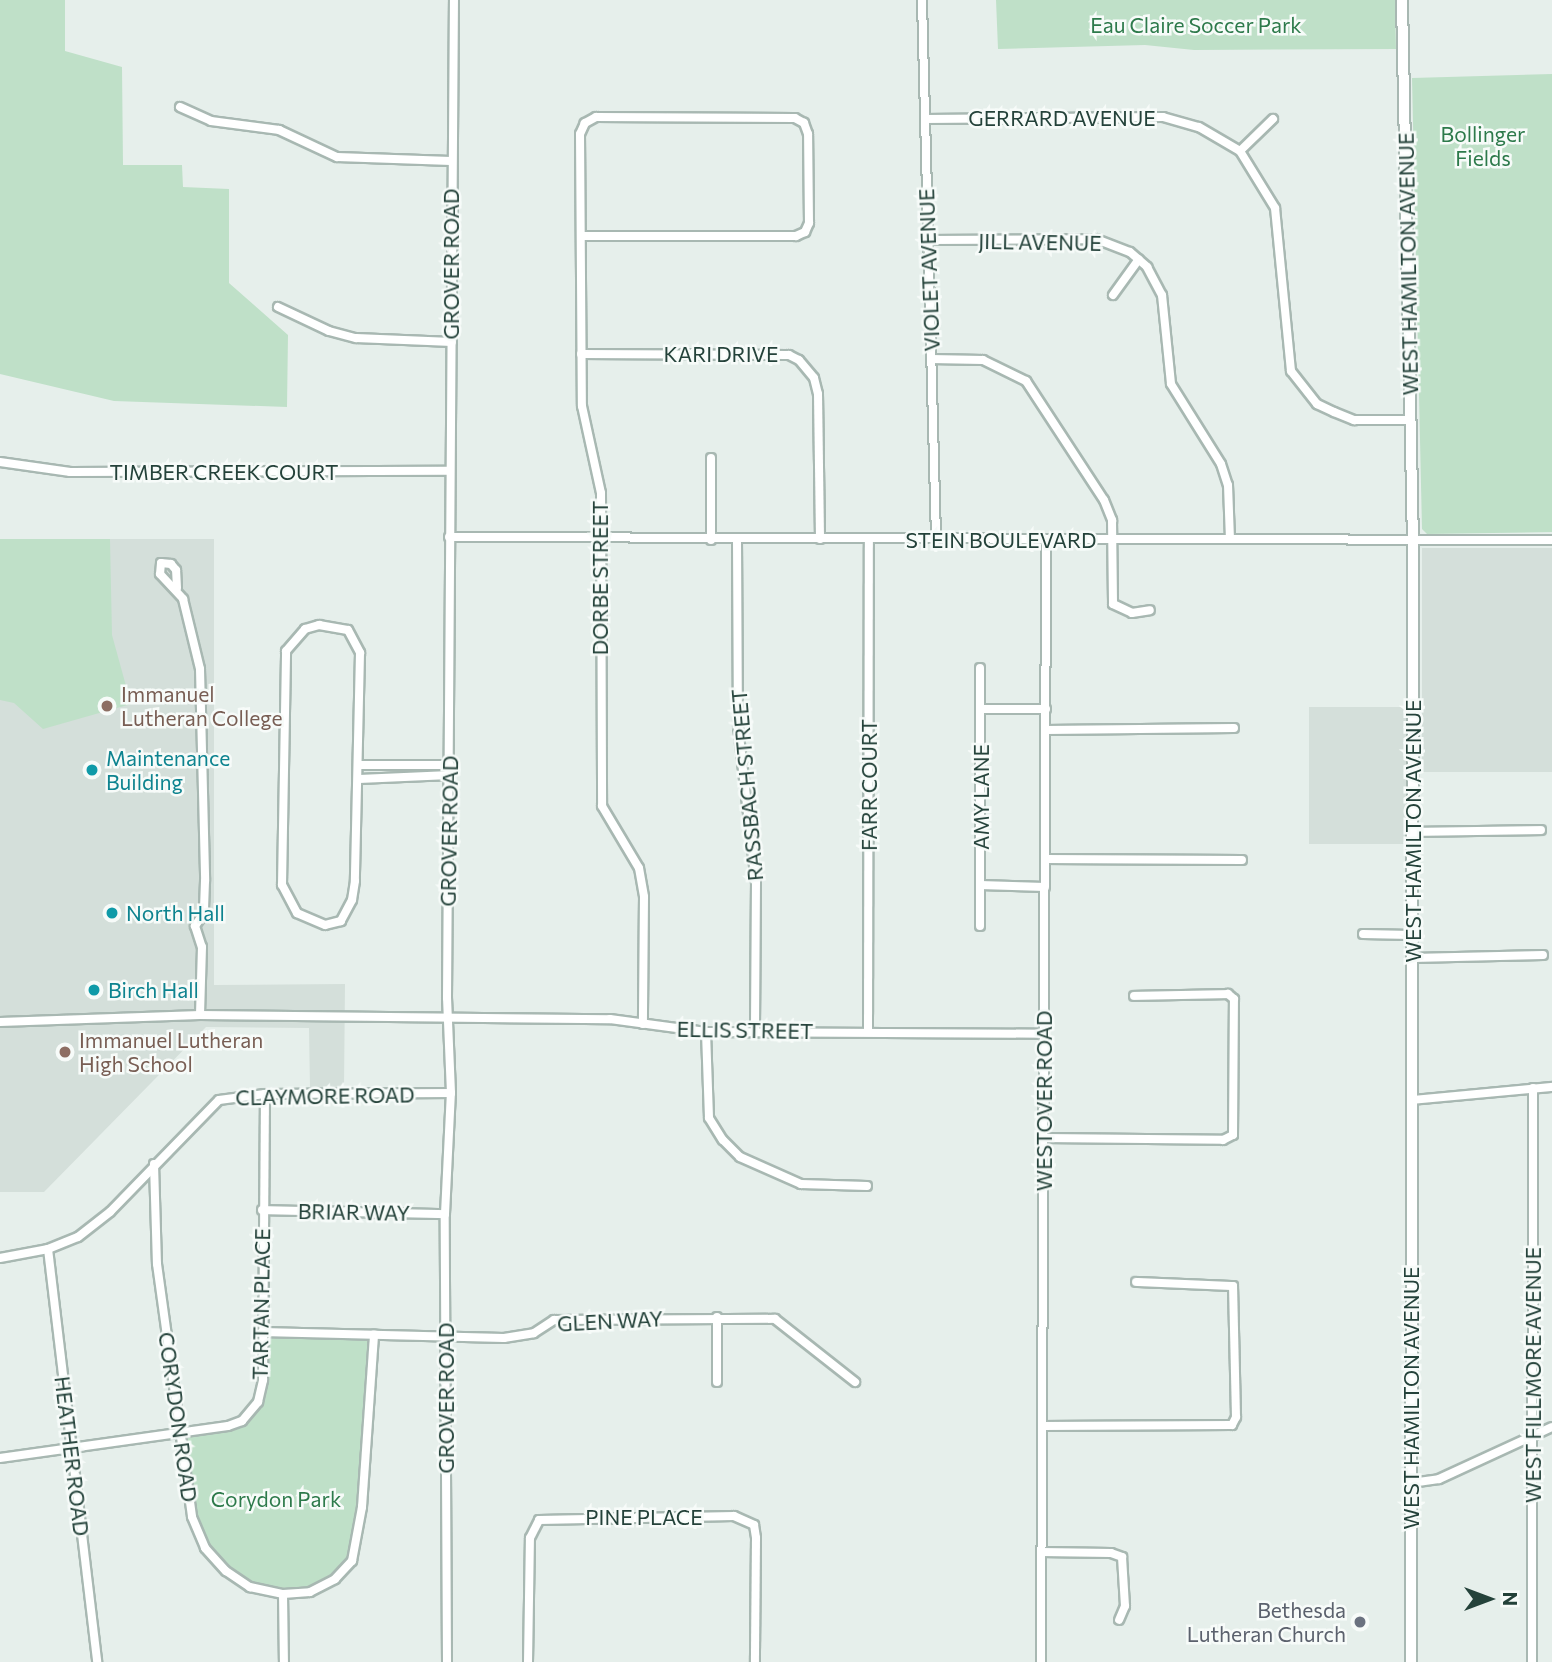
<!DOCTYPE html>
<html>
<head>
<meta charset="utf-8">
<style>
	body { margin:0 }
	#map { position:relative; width:1552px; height:1662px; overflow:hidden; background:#e6efeb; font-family:Commissioner,sans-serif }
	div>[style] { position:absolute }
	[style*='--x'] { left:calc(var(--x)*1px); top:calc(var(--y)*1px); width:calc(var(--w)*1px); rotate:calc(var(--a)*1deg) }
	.built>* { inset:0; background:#d4dfda; transform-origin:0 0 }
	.green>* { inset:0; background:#bfe0c8 }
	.roads { filter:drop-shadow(2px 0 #a8b8b2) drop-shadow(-2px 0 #a8b8b2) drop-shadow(0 2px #a8b8b2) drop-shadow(0 -2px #a8b8b2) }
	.street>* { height:8px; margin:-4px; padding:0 4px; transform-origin:4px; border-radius:4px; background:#fff }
	.secondary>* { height:10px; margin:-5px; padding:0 5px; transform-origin:5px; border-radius:5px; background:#fff }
	.dots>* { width:19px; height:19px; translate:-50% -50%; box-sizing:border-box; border:4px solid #f7fbf9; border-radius:50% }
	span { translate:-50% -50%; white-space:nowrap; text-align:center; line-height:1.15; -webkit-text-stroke:5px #f7fbf9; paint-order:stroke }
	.park-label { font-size:21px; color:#2d7a4b }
	.street-label { font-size:21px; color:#24423a }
	.education-label { font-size:21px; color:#785e54 }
	.left { translate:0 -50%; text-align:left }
	.culture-label { font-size:21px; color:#0d838f }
	.worship-label { font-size:21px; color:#5b616d }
	.right { translate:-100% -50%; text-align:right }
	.north { position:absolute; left:1454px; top:1564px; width:70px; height:70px; -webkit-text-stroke:5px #f7fbf9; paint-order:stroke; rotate:90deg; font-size:19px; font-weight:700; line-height:28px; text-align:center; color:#24423a }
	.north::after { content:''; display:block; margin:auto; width:24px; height:32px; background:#24423a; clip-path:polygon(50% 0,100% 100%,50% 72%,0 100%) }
</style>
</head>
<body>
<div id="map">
	<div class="built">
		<i style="clip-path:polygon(0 539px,214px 539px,214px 985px,345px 984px,344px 1088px,310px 1088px,309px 1028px,206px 1027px,44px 1192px,0 1192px)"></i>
		<i style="left:1552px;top:548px;width:224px;height:130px;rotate:90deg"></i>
		<i style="left:1309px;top:707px;width:98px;height:137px"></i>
	</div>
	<div class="green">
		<i style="clip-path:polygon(0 0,65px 0,65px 51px,122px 67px,123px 165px,182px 165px,183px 187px,229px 189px,229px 283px,288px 335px,287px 407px,114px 401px,0 374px)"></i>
		<i style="clip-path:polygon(996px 0,1395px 0,1396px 49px,1194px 50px,1145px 45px,998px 49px)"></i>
		<i style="clip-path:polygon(1552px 74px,1552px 532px,1427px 534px,1422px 529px,1412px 78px)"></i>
		<i style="clip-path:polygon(0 539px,110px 539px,112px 635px,131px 704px,43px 729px,14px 703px,0 700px)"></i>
		<i style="clip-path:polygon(262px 1332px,374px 1334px,362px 1507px,352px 1561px,335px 1579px,310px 1592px,283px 1594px,250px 1587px,205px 1548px,192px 1517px,181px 1436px,242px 1421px,258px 1403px)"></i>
	</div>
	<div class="roads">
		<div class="street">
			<i style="--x:922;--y:0;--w:540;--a:88.51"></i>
			<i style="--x:180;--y:107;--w:34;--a:24"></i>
			<i style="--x:211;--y:121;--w:69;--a:7.5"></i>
			<i style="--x:279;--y:130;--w:64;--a:25"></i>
			<i style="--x:337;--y:157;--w:114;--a:2"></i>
			<i style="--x:925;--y:119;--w:238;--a:-0.5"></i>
			<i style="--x:1163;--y:117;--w:37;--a:16"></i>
			<i style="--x:1199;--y:127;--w:48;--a:30.3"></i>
			<i style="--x:1240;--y:151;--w:67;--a:58.4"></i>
			<i style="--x:1275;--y:208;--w:164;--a:84.4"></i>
			<i style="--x:1291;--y:371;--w:42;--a:51.8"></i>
			<i style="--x:1317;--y:404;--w:19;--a:25"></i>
			<i style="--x:1334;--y:412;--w:22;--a:22"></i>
			<i style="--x:1354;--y:420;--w:57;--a:0"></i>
			<i style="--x:1240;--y:151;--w:46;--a:-44.1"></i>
			<i style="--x:581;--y:236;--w:215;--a:0"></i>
			<i style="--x:796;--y:236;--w:10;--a:-24"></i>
			<i style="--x:805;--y:232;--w:10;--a:-66"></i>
			<i style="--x:809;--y:223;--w:89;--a:-90.6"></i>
			<i style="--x:808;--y:134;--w:12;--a:-110"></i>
			<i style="--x:804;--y:123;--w:10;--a:-151"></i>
			<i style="--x:795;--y:118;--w:199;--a:-179.7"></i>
			<i style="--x:596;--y:117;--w:13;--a:151"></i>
			<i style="--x:585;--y:123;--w:12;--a:114"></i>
			<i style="--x:580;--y:134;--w:272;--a:89.6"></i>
			<i style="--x:582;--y:406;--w:89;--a:77.7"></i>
			<i style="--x:601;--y:493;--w:313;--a:89.8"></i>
			<i style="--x:602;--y:806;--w:72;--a:59.2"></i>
			<i style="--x:639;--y:868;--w:29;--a:80"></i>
			<i style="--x:644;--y:897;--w:127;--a:90.5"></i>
			<i style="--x:927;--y:240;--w:169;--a:-0.3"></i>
			<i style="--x:1096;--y:239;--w:36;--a:21"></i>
			<i style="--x:1130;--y:252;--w:23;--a:41"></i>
			<i style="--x:1147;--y:267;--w:32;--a:62"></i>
			<i style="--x:1162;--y:295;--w:89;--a:84.2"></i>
			<i style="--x:1171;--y:384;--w:94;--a:58"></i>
			<i style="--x:1221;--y:464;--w:22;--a:72"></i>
			<i style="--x:1228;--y:485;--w:54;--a:87.9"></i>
			<i style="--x:1113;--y:295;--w:44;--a:-54.2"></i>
			<i style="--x:278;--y:307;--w:56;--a:25.2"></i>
			<i style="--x:329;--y:331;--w:28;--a:15"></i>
			<i style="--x:356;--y:338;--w:96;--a:2.4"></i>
			<i style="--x:581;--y:354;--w:208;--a:0.3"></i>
			<i style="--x:789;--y:355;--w:11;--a:27"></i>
			<i style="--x:799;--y:360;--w:23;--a:50"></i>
			<i style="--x:814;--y:378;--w:16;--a:76"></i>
			<i style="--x:818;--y:394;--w:145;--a:89.2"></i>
			<i style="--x:931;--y:359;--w:52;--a:1.1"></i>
			<i style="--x:983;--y:360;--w:48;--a:26"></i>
			<i style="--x:1026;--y:381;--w:142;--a:56.8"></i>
			<i style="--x:1104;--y:500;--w:22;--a:68"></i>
			<i style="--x:1112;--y:520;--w:84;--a:89.3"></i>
			<i style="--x:1113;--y:604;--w:21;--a:25"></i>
			<i style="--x:1132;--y:613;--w:18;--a:-9"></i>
			<i style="--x:0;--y:462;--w:71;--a:8.1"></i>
			<i style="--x:70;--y:472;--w:380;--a:-0.2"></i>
			<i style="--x:449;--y:537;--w:1103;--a:0.16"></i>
			<i style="--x:711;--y:540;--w:82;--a:-90"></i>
			<i style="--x:737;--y:540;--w:187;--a:89.7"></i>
			<i style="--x:738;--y:727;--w:156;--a:83.4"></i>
			<i style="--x:756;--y:882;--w:149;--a:90.4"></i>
			<i style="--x:177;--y:588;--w:18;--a:-93"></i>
			<i style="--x:176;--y:570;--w:8;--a:-130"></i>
			<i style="--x:171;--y:564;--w:10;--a:-174"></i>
			<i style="--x:161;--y:563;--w:11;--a:95"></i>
			<i style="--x:160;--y:574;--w:34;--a:47"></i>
			<i style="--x:183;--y:599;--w:72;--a:76.3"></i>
			<i style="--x:200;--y:669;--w:212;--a:88.6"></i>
			<i style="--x:205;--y:881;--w:32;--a:92"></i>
			<i style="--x:204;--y:913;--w:16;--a:125"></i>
			<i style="--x:195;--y:926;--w:22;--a:72"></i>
			<i style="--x:202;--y:947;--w:68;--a:91.7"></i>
			<i style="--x:319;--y:625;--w:29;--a:10"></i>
			<i style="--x:348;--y:630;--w:26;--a:62"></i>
			<i style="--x:360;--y:653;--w:228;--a:91.3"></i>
			<i style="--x:355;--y:881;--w:19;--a:99"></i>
			<i style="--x:352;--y:900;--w:24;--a:118"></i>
			<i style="--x:341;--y:921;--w:16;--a:166"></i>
			<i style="--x:325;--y:925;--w:30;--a:-157"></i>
			<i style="--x:297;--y:913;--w:32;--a:-118"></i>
			<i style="--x:282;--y:885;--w:234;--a:-89"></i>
			<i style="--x:286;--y:651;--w:29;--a:-49"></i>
			<i style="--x:305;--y:629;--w:15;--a:-16"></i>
			<i style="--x:982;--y:709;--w:64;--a:0"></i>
			<i style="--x:1046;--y:730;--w:188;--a:-0.6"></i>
			<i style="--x:359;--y:765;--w:91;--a:0"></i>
			<i style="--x:359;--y:779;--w:91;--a:-2.5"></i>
			<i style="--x:1413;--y:832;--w:128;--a:-0.9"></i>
			<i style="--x:1045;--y:859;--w:197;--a:0.3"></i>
			<i style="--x:980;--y:885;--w:65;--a:1.8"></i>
			<i style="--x:980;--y:926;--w:258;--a:-90"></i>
			<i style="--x:1363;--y:934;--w:49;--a:1.2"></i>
			<i style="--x:1412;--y:958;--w:131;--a:-1.3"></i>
			<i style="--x:0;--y:1022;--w:200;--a:-2"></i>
			<i style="--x:200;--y:1015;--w:410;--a:0.6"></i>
			<i style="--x:610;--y:1019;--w:97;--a:7.7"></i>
			<i style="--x:706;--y:1032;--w:338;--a:0.3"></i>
			<i style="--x:868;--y:1031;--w:491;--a:-89.9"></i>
			<i style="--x:706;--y:1032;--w:86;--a:88"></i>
			<i style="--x:709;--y:1118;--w:26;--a:58"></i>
			<i style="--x:723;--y:1140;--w:24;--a:45"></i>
			<i style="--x:740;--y:1157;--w:67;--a:23.9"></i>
			<i style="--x:801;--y:1184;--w:66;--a:1.7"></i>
			<i style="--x:1412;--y:1100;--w:141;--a:-5.3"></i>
			<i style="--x:1044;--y:1138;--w:179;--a:0.6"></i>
			<i style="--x:1223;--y:1140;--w:11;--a:-27"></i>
			<i style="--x:1233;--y:1135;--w:136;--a:-89.6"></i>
			<i style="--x:1234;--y:999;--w:8;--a:-140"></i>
			<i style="--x:1228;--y:994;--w:94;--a:178.8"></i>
			<i style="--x:154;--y:1164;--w:100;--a:88.3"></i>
			<i style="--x:157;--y:1264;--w:255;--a:82.1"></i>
			<i style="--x:192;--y:1517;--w:34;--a:67"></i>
			<i style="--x:205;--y:1548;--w:31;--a:48"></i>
			<i style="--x:226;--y:1571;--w:29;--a:34"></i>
			<i style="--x:250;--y:1587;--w:34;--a:12"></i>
			<i style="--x:283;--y:1594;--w:68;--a:89.2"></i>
			<i style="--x:262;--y:1210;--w:183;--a:1.3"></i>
			<i style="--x:48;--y:1249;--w:416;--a:83.2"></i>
			<i style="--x:0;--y:1258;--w:49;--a:-10.6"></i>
			<i style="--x:48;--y:1249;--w:32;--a:-22"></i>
			<i style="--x:78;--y:1237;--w:41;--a:-38"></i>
			<i style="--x:110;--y:1212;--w:156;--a:-45.8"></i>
			<i style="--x:219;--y:1100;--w:46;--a:-7.4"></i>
			<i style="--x:265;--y:1094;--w:186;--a:-0.3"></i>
			<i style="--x:262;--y:1332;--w:242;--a:1.4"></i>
			<i style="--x:504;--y:1338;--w:30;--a:-9"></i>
			<i style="--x:534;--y:1333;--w:24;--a:-33"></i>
			<i style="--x:554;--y:1320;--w:221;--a:-0.3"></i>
			<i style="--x:775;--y:1319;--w:102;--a:38.2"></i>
			<i style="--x:717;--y:1382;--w:65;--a:-90"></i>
			<i style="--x:1042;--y:1426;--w:190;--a:-0.3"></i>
			<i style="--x:1232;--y:1425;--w:9;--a:-63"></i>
			<i style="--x:1236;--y:1417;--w:131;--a:-91.3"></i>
			<i style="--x:1233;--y:1286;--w:97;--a:-177.6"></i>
			<i style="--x:0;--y:1458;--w:230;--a:-8"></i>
			<i style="--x:228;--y:1426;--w:15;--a:-20"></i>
			<i style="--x:242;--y:1421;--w:25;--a:-50"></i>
			<i style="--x:258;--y:1402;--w:23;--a:-77"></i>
			<i style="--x:263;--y:1380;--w:286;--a:-89.6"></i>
			<i style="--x:1411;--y:1483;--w:28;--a:-8"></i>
			<i style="--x:1439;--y:1479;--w:124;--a:-24.7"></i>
			<i style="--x:1041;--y:1552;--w:70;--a:0.8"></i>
			<i style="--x:1111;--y:1553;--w:12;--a:20"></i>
			<i style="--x:1122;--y:1557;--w:49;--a:86.5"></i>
			<i style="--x:1125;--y:1606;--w:15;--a:113"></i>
			<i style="--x:283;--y:1594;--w:27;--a:-4"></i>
			<i style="--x:310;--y:1592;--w:28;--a:-27"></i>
			<i style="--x:335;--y:1579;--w:25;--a:-47"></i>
			<i style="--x:352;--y:1561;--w:55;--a:-79.5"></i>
			<i style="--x:362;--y:1507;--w:173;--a:-86"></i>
			<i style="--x:447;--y:1662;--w:448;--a:-90.3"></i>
			<i style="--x:445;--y:1214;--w:121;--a:-87.2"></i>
			<i style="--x:451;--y:1093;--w:95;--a:-92.4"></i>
			<i style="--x:447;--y:998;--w:998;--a:-89.6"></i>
			<i style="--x:528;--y:1662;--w:124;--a:-89.1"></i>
			<i style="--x:530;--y:1538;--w:20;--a:-63"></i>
			<i style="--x:539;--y:1520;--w:195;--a:-1.2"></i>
			<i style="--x:734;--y:1516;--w:22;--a:24"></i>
			<i style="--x:754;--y:1525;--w:13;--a:81"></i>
			<i style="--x:756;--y:1538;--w:124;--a:90.5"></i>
			<i style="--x:1041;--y:1662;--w:1121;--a:-89.74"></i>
			<i style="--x:1532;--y:1662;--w:574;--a:-89.9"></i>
		</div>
		<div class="secondary">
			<i style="--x:1402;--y:0;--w:542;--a:88.84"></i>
			<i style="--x:1413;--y:542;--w:1120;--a:90.1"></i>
		</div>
	</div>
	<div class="dots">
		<i style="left:107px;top:706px;background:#8d6e63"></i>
		<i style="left:92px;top:770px;background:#0f9aa8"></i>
		<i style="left:112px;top:913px;background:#0f9aa8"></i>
		<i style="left:94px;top:990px;background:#0f9aa8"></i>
		<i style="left:65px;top:1052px;background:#8d6e63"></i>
		<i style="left:1360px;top:1622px;background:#6b7280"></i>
	</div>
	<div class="park-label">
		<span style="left:1196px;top:25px">Eau Claire Soccer Park</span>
		<span style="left:1483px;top:146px">Bollinger<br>Fields</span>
		<span style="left:276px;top:1499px">Corydon Park</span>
	</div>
	<div class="street-label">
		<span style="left:1062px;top:118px">GERRARD AVENUE</span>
		<span style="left:1040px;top:242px;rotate:1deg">JILL AVENUE</span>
		<span style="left:451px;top:264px;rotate:-90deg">GROVER ROAD</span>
		<span style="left:1408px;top:264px;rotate:-91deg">WEST HAMILTON AVENUE</span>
		<span style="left:929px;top:270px;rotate:-92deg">VIOLET AVENUE</span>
		<span style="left:721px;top:354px">KARI DRIVE</span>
		<span style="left:224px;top:472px">TIMBER CREEK COURT</span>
		<span style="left:1001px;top:540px">STEIN BOULEVARD</span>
		<span style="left:600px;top:578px;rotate:-90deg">DORBE STREET</span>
		<span style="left:747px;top:785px;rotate:-95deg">RASSBACH STREET</span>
		<span style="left:869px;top:785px;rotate:-90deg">FARR COURT</span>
		<span style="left:981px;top:797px;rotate:-90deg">AMY LANE</span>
		<span style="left:449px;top:831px;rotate:-89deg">GROVER ROAD</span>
		<span style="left:1413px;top:831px;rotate:-90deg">WEST HAMILTON AVENUE</span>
		<span style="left:745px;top:1030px;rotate:1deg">ELLIS STREET</span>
		<span style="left:325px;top:1096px;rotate:-1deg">CLAYMORE ROAD</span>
		<span style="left:1044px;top:1101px;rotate:-90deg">WESTOVER ROAD</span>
		<span style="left:354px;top:1212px;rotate:1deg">BRIAR WAY</span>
		<span style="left:261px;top:1304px;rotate:-89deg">TARTAN PLACE</span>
		<span style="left:610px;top:1321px;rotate:-3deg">GLEN WAY</span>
		<span style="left:1533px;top:1375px;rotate:-90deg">WEST FILLMORE AVENUE</span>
		<span style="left:446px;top:1398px;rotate:-90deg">GROVER ROAD</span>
		<span style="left:1411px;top:1398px;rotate:-90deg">WEST HAMILTON AVENUE</span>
		<span style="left:178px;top:1417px;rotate:82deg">CORYDON ROAD</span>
		<span style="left:72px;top:1456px;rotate:83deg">HEATHER ROAD</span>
		<span style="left:644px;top:1517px">PINE PLACE</span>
	</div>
	<div class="education-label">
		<span class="left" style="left:121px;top:706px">Immanuel<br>Lutheran College</span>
		<span class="left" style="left:79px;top:1052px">Immanuel Lutheran<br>High School</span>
	</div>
	<div class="culture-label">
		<span class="left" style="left:106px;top:770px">Maintenance<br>Building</span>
		<span class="left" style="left:126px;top:913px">North Hall</span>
		<span class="left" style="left:108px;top:990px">Birch Hall</span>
	</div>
	<div class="worship-label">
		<span class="right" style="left:1346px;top:1622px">Bethesda<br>Lutheran Church</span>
	</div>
	<div class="north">N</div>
</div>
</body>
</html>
